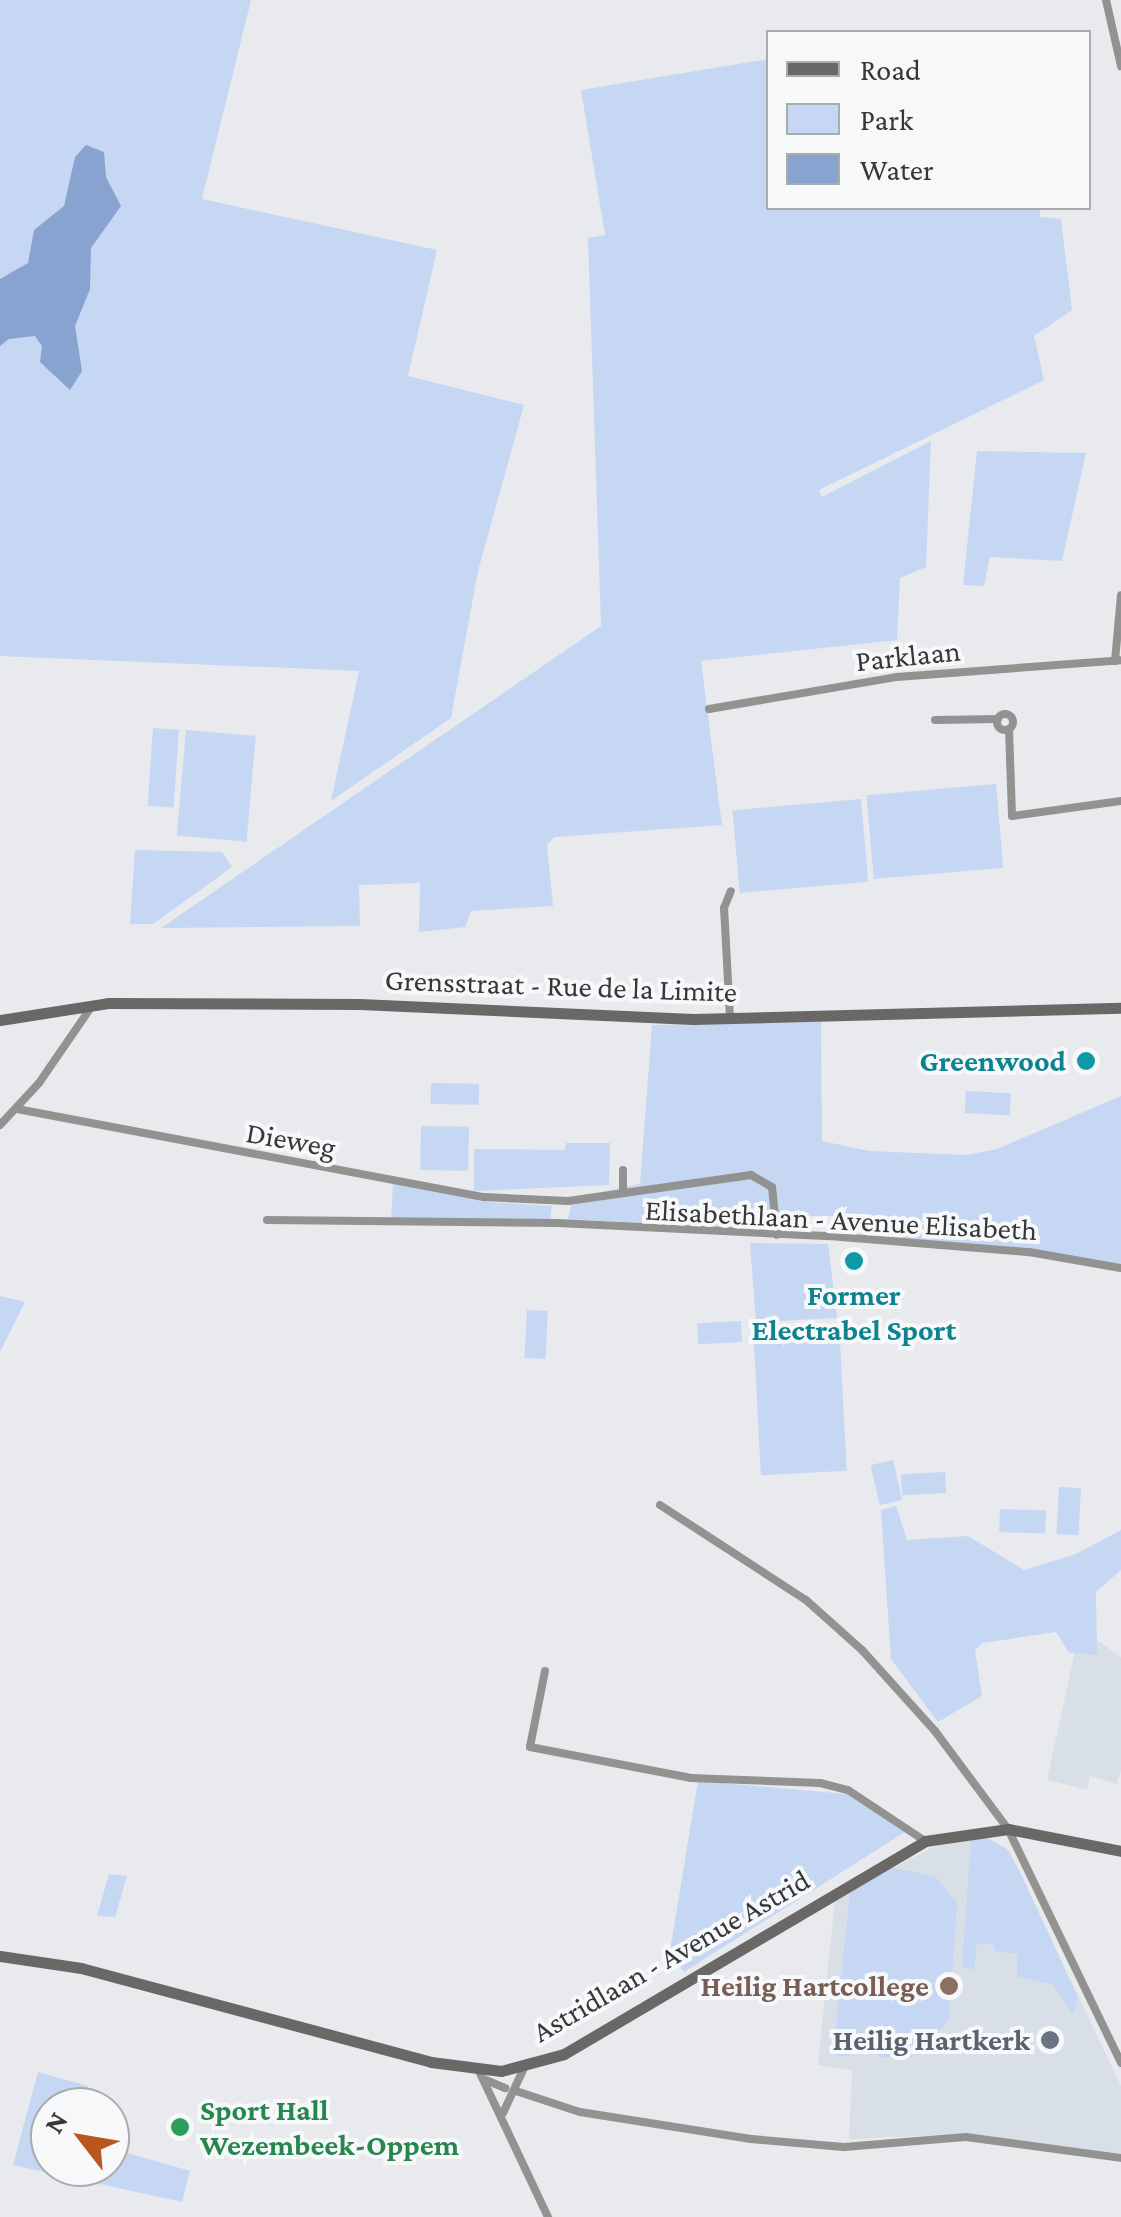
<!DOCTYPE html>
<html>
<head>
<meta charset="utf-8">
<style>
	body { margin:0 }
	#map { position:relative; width:1121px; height:2217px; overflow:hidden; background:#e9eaed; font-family:"Crimson Pro",serif }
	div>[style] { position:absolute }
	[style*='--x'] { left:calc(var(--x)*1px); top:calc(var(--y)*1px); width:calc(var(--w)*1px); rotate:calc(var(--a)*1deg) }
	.built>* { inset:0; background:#d9dfe7 }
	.green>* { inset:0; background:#c5d7f3; transform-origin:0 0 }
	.water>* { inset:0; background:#89a3d0 }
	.street>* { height:8px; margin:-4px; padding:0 4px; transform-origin:4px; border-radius:4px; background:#929291 }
	.street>.ring { margin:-4px; padding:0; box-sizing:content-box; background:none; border:8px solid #929291; border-radius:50% }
	.secondary>* { height:11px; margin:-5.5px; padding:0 5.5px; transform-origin:5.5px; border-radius:5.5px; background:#696866 }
	.dots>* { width:28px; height:28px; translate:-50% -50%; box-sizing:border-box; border:5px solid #f6f8fa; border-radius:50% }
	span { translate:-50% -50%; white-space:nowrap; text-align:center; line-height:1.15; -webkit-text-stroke:8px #f6f8fa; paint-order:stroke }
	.street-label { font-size:30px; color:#363738 }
	.culture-label { font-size:30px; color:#0d838f; font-weight:700 }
	.right { translate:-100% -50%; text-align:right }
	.education-label { font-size:30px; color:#785e54; font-weight:700 }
	.worship-label { font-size:30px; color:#5b616d; font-weight:700 }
	.leisure-label { font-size:30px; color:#27864d; font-weight:700 }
	.left { translate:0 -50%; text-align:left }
	.legend { position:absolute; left:766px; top:30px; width:325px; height:180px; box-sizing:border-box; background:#f6f8fa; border:2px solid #a9abac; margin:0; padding:12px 18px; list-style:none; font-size:30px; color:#363738 }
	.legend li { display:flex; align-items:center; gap:20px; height:50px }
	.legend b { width:50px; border:2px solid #a9abac }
	.north { position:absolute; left:30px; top:2087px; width:100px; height:100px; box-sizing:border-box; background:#f6f8fa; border:2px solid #a9abac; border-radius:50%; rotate:301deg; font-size:28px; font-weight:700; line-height:40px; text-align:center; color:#363738 }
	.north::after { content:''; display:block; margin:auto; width:35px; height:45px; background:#b9551f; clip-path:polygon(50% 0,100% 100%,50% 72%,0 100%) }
</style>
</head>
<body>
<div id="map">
	<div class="built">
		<i style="clip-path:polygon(1080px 1628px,1121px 1657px,1121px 1771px,1117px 1784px,1090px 1776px,1087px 1790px,1047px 1780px)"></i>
		<i style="clip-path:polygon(987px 1838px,1010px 1852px,1121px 2086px,1121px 2154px,968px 2134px,849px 2139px,852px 2070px,818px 2065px,835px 1899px,933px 1847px)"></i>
	</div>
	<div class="green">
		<i style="clip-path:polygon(0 0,251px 0,202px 199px,437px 250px,408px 376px,524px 405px,478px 571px,451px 718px,331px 801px,359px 671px,0 656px)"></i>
		<i style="clip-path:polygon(768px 59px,768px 208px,1040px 208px,1040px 217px,1061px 219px,1072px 310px,1034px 336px,1044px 380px,819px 490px,822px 497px,931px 441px,926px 567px,900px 578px,897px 640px,701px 661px,722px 825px,554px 837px,547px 845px,553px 906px,471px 911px,465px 927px,419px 932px,420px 883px,359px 885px,360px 926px,161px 928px,601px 626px,588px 238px,605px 235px,581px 90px)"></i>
		<i style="clip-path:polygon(977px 451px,1086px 453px,1062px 561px,990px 557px,984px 586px,963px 585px)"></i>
		<i style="left:153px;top:728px;width:26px;height:78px;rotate:4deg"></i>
		<i style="left:186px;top:730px;width:70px;height:106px;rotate:5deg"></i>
		<i style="left:996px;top:784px;width:84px;height:130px;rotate:85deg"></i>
		<i style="left:861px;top:799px;width:83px;height:129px;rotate:85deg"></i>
		<i style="clip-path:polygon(135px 850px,222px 852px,232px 867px,153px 924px,130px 924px)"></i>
		<i style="clip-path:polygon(821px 1022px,822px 1141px,869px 1151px,967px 1155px,997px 1149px,1121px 1096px,1121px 1264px,895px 1237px,895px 1221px,845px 1216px,783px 1216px,789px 1231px,568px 1219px,573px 1198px,640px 1184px,652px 1025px)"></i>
		<i style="left:431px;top:1083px;width:48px;height:21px;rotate:1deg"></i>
		<i style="left:966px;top:1091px;width:45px;height:22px;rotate:3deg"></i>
		<i style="left:421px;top:1126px;width:48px;height:44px;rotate:1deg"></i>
		<i style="clip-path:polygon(566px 1143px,610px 1143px,609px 1185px,474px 1191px,474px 1149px,565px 1150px)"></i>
		<i style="clip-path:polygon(393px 1182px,489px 1202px,552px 1206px,550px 1220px,391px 1219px)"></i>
		<i style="clip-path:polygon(750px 1243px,828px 1244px,837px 1318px,756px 1322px)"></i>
		<i style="clip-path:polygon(0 1296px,25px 1302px,0 1352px)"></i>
		<i style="left:527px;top:1310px;width:21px;height:48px;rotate:3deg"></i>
		<i style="left:741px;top:1321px;width:21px;height:44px;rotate:87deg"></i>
		<i style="left:839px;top:1323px;width:148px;height:86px;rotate:87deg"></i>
		<i style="left:893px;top:1460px;width:41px;height:23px;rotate:77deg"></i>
		<i style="left:945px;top:1472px;width:21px;height:44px;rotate:87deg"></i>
		<i style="left:1059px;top:1487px;width:22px;height:47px;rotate:3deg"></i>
		<i style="clip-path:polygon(896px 1506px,907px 1540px,968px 1536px,1024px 1570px,1076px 1554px,1121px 1530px,1121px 1570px,1096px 1592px,1097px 1655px,1069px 1653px,1056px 1632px,983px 1643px,975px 1650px,982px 1696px,938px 1722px,891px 1659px,881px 1510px)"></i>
		<i style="left:1000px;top:1509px;width:46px;height:23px;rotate:2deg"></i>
		<i style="clip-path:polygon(698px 1781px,847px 1794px,905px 1832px,684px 1972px,670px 1951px)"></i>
		<i style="clip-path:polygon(987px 1838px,1007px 1849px,1022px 1876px,1078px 1998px,1073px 2015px,1053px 1984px,1017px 1977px,1017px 1954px,994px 1951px,994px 1945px,977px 1943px,974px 1969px,962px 1968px,971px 1839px)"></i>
		<i style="clip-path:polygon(891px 1868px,935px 1876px,957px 1903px,949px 2018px,930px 2045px,911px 2057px,881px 2057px,853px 2036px,850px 2057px,833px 2055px,850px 1892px)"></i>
		<i style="clip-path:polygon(109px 1874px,127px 1876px,115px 1917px,97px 1916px)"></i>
		<i style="clip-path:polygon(38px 2072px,88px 2086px,82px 2107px,50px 2107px,50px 2167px,110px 2167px,110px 2148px,190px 2171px,182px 2202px,13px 2165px)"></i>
	</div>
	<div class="water">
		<i style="clip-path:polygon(86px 145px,104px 152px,106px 177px,121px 206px,91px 248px,90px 289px,75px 326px,82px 371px,70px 390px,40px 362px,42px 346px,35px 336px,9px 339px,0 346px,0 279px,28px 263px,34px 230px,64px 206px,75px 157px)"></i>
	</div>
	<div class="street">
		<i style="--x:1106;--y:0;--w:68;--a:77.2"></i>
		<i style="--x:1115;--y:661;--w:66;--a:-84.8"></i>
		<i style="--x:709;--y:709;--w:191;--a:-9.7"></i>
		<i style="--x:897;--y:677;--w:225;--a:-4.3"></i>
		<i class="ring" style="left:997px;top:714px;width:8px;height:8px"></i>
		<i style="--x:935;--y:720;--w:63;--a:-0.9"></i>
		<i style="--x:1009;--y:729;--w:87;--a:88"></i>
		<i style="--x:1012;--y:816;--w:110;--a:-7.8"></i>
		<i style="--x:730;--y:1018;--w:110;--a:-93.1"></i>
		<i style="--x:724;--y:908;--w:18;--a:-68"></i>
		<i style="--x:17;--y:1109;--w:475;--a:10.7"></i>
		<i style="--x:484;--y:1197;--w:84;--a:2.7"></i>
		<i style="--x:568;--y:1201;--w:185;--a:-8.1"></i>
		<i style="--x:751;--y:1175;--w:24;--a:30"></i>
		<i style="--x:772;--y:1187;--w:48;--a:84.1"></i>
		<i style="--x:0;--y:1125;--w:57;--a:-47.1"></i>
		<i style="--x:39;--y:1083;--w:93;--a:-55.5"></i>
		<i style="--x:623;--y:1191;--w:21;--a:-90"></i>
		<i style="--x:267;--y:1220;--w:291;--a:0.6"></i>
		<i style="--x:558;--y:1223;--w:283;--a:2.8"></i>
		<i style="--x:841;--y:1237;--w:189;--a:4.6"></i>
		<i style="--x:1029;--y:1252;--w:93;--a:9.9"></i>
		<i style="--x:660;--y:1505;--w:174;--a:33.1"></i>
		<i style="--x:806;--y:1600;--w:75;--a:41.8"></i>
		<i style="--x:862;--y:1650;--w:109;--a:48"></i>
		<i style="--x:935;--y:1731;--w:122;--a:53.3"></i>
		<i style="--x:1008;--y:1829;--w:260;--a:64.2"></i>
		<i style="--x:545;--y:1671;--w:77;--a:101.2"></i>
		<i style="--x:530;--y:1747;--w:164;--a:10.9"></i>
		<i style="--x:691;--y:1778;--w:129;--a:2.2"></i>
		<i style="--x:820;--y:1783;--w:29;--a:14"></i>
		<i style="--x:848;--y:1790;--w:92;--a:33.5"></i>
		<i style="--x:478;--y:2069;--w:164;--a:64.7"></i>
		<i style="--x:486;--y:2080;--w:21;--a:23"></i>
		<i style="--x:516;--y:2091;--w:67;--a:18.2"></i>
		<i style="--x:580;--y:2112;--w:173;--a:9"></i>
		<i style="--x:751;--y:2139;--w:93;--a:4.9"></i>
		<i style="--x:844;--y:2147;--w:122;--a:-4.7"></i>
		<i style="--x:966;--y:2137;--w:156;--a:7.7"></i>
		<i style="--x:503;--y:2113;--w:50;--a:-65"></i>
	</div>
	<div class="secondary">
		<i style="--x:0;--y:1020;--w:109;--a:-8.9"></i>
		<i style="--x:108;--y:1003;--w:252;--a:0.2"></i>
		<i style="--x:360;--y:1004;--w:333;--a:2.6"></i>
		<i style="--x:693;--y:1019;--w:428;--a:-1.5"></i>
		<i style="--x:0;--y:1956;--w:82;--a:8.4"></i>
		<i style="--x:81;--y:1968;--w:362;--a:15"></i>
		<i style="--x:431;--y:2062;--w:71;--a:7.3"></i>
		<i style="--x:501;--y:2071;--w:65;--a:-15.1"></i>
		<i style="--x:564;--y:2054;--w:419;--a:-30.5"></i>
		<i style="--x:925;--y:1841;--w:84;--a:-8.2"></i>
		<i style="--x:1008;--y:1829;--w:115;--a:11"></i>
	</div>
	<div class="dots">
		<i style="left:1086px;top:1061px;background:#0f9aa8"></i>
		<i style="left:854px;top:1261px;background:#0f9aa8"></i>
		<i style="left:949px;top:1986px;background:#8d6e63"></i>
		<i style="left:1050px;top:2040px;background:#6b7280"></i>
		<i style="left:180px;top:2127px;background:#2e9e5b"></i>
	</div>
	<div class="street-label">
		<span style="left:908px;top:656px;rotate:-6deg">Parklaan</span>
		<span style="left:561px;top:986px;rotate:2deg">Grensstraat - Rue de la Limite</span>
		<span style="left:291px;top:1140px;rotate:10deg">Dieweg</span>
		<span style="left:841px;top:1220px;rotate:3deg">Elisabethlaan - Avenue Elisabeth</span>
		<span style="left:671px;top:1956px;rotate:-30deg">Astridlaan - Avenue Astrid</span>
	</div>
	<div class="culture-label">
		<span class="right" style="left:1066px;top:1061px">Greenwood</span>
		<span style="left:854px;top:1312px">Former<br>Electrabel Sport</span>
	</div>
	<div class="education-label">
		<span class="right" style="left:929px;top:1986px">Heilig Hartcollege</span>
	</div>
	<div class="worship-label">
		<span class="right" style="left:1030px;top:2040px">Heilig Hartkerk</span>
	</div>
	<div class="leisure-label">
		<span class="left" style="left:200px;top:2127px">Sport Hall<br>Wezembeek-Oppem</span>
	</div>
	<ul class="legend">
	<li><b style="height:12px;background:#696866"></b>Road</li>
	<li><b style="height:28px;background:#c5d7f3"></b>Park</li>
	<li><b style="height:28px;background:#89a3d0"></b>Water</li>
	</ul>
	<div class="north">N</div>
</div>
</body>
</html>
